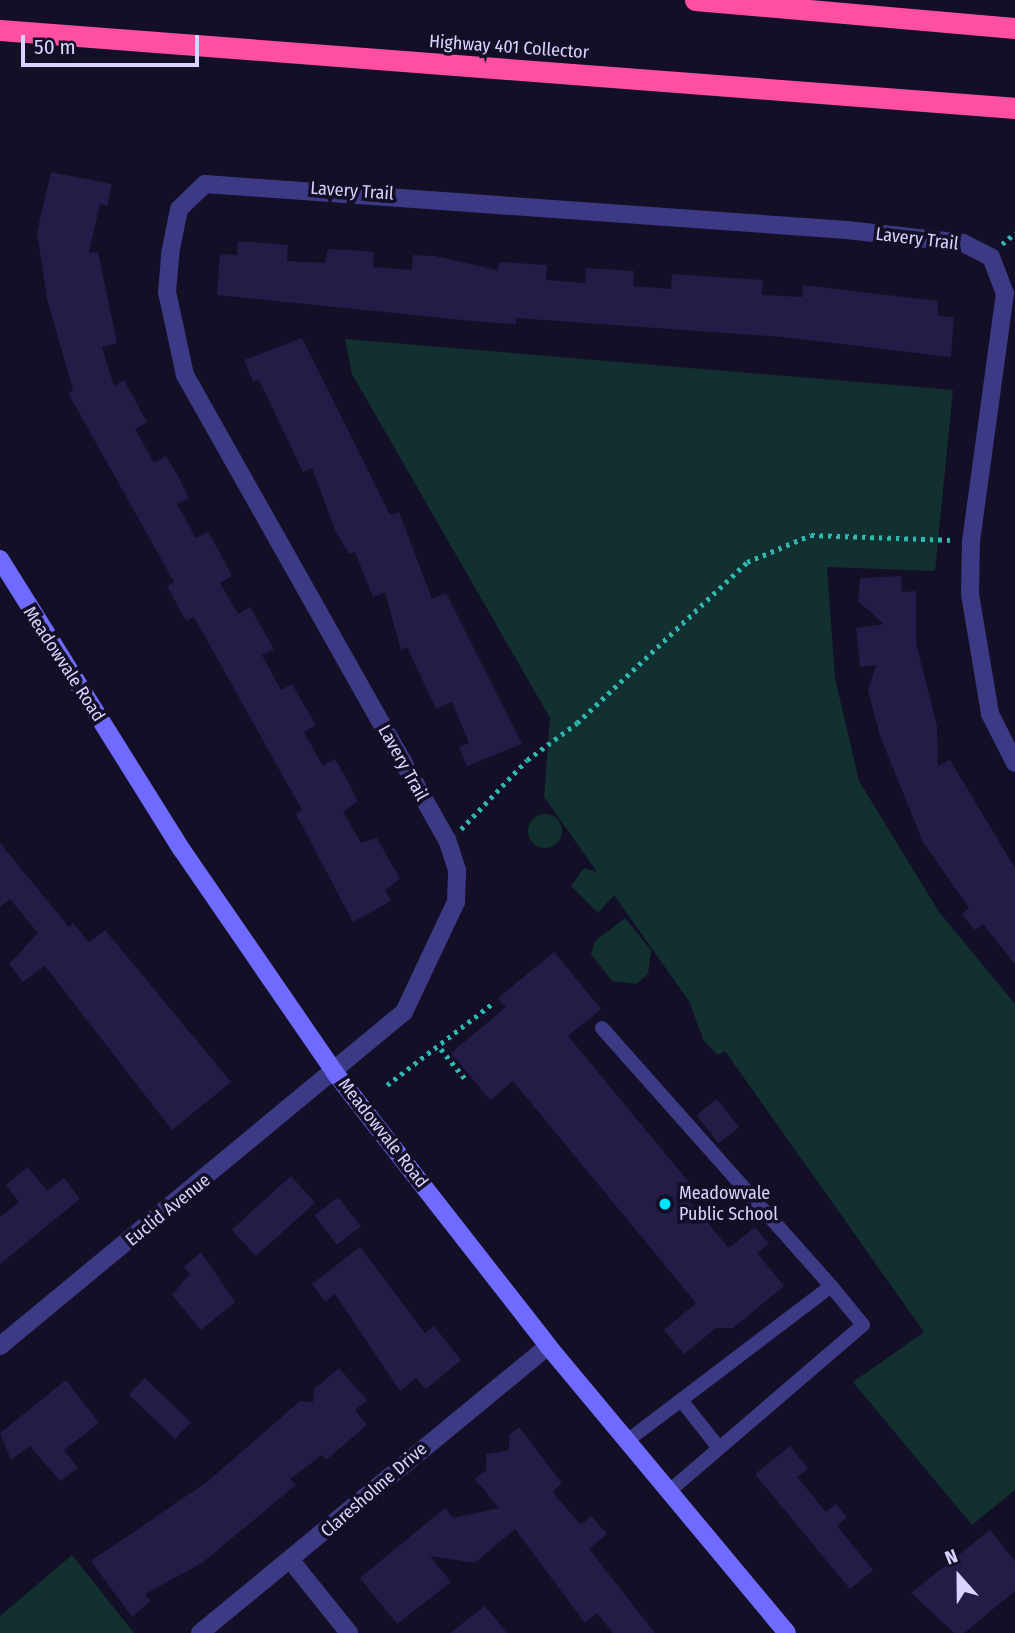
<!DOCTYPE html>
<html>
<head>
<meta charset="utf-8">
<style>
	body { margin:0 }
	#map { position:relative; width:1015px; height:1633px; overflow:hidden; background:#130f26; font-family:"Fira Sans Condensed",sans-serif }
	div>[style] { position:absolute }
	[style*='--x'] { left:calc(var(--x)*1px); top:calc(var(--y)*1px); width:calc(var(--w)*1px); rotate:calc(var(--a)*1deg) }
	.green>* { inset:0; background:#12302f }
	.round { border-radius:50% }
	.building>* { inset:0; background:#241b47; transform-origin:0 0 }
	.path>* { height:4.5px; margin-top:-2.25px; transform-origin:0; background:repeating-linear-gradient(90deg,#2fb8b0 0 3.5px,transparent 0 8.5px) }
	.service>* { height:14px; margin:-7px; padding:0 7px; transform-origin:7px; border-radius:7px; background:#3d3a85 }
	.minor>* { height:18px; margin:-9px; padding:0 9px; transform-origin:9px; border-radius:9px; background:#3d3a85 }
	.secondary>* { height:18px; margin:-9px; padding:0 9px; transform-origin:9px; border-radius:9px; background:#6f6bff }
	.motorway>* { height:21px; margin:-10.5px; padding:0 10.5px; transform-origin:10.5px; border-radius:10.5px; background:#ff4fa3 }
	.dots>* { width:19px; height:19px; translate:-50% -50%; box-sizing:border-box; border:4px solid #130f26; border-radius:50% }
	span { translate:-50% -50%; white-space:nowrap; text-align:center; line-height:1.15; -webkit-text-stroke:7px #130f26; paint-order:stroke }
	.street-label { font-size:18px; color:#d9d4ff }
	.poi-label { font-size:18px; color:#d9d4ff }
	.left { translate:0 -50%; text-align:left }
	.north { position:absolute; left:924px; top:1542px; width:70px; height:70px; -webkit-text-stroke:5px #130f26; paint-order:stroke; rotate:339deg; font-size:19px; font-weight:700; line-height:28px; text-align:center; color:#d9d4ff }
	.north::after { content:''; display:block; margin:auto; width:24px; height:32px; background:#d9d4ff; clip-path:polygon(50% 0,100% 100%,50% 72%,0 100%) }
	.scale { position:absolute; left:21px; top:35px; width:178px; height:32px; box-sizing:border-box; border:4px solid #d9d4ff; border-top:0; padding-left:9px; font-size:21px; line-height:24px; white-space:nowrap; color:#d9d4ff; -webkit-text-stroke:5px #130f26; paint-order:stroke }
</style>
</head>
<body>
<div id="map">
	<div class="green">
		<i style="clip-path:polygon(345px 339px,953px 390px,935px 571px,827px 567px,835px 678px,859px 781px,939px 912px,1015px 1004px,1015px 1490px,972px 1525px,853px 1382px,924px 1332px,725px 1051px,718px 1055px,704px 1041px,689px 1001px,614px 895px,598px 913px,571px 886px,584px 868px,597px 872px,544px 797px,550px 718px,352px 374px)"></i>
		<i class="round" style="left:528px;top:814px;width:34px;height:34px"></i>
		<i style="clip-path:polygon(625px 918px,651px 950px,648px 974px,636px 984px,612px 981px,591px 954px,595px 941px)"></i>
		<i style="clip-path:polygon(72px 1555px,134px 1633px,0 1633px,0 1616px)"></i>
	</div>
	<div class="building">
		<i style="clip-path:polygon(51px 172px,112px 184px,107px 206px,100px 204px,89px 253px,98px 252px,117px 343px,102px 347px,114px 386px,124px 380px,147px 422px,135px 429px,154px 463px,166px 456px,178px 476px,189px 498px,177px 504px,196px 538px,208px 532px,219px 551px,232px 576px,220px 583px,238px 614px,250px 607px,274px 649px,262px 655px,281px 690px,292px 684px,316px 725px,304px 732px,323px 766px,335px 759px,347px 780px,358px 801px,343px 812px,361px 843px,377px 838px,400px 879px,385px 890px,391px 901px,353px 922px,296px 814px,302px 810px,194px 617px,186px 621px,167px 586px,174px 582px,68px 393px,73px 390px,47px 299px,37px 232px)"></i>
		<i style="clip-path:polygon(238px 241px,288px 245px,287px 261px,325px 263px,328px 249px,351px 250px,374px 252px,373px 267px,412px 270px,413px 255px,435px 256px,497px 270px,500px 262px,547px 265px,546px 280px,585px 283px,586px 268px,634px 271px,633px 286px,671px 289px,672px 274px,763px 280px,762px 295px,802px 297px,803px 285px,938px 301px,938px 316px,954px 317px,951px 357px,782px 337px,516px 318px,516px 324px,482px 322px,217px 295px,220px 254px,237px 255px)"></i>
		<i style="clip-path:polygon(302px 338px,390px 515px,399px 512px,432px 599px,446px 593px,522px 744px,467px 766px,459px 747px,469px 743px,452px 702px,436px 709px,407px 647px,401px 650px,385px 592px,373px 597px,355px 552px,349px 554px,335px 530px,312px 468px,303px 472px,259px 380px,253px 382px,244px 360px)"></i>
		<i style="clip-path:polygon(901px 576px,902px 592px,916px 591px,916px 643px,937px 726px,938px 766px,950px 760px,1015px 868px,1015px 964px,983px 924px,975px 930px,962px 914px,969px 908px,923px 842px,880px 736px,868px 690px,876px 665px,860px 667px,856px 628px,884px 624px,858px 601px,860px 578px)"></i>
		<i style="clip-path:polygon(0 843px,69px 927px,73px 923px,89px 942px,105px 930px,231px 1082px,172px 1130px,45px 966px,23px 982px,9px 964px,38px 933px,10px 899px,0 907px)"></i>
		<i style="clip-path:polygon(554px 952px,601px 1009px,568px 1036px,697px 1192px,688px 1200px,729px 1248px,755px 1227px,769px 1244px,757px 1253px,784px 1286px,733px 1328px,716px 1328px,684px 1354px,664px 1330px,696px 1303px,513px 1081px,490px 1100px,451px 1053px,506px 1007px,498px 998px)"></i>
		<i style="left:717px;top:1099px;width:36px;height:26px;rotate:52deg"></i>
		<i style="clip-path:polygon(28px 1167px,47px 1191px,64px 1178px,80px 1199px,0 1264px,0 1217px,19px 1202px,6px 1185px)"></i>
		<i style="left:291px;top:1176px;width:36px;height:80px;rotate:48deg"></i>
		<i style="left:338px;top:1197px;width:37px;height:30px;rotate:52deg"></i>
		<i style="clip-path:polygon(360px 1247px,425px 1333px,434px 1326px,461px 1360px,426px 1389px,416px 1378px,400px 1391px,335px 1294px,325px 1302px,312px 1284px)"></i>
		<i style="clip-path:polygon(201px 1252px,235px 1302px,201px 1330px,172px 1295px,190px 1274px,184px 1267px)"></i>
		<i style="clip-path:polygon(339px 1368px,367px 1400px,355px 1410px,367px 1425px,326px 1460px,322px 1455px,290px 1479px,296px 1485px,202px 1563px,145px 1594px,151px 1601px,132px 1617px,91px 1561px,207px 1482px,300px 1401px,313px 1402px,314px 1389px)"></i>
		<i style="left:145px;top:1378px;width:64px;height:23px;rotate:44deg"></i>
		<i style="clip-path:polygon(66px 1380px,99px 1423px,64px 1450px,78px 1468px,60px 1481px,30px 1446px,11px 1460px,0 1433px)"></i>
		<i style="clip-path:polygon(519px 1427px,562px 1483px,553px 1491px,556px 1496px,581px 1525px,591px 1516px,607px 1534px,589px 1549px,655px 1633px,613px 1633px,597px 1613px,585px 1623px,515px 1529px,475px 1563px,430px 1556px,451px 1582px,397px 1624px,360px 1578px,445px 1508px,453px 1518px,499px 1508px,475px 1479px,486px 1470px,486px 1454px,509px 1450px,509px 1435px)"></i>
		<i style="clip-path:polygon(790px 1446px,808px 1469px,797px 1477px,826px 1512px,836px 1504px,847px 1517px,837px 1526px,873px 1570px,850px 1589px,755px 1474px)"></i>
		<i style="clip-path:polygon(990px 1530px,1015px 1561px,1015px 1591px,964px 1633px,954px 1633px,911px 1593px)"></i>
		<i style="clip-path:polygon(485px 1606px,507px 1633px,450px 1633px)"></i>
	</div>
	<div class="path">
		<i style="--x:1002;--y:244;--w:17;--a:-40"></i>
		<i style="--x:461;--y:829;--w:95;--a:-46.3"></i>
		<i style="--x:527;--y:760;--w:62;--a:-36.5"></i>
		<i style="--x:577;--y:723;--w:234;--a:-43.4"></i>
		<i style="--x:747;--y:562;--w:69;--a:-22.9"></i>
		<i style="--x:811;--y:535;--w:142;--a:2"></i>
		<i style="--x:441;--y:1049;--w:38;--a:51"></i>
		<i style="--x:387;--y:1085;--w:134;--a:-37.7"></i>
	</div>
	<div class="service">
		<i style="--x:602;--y:1028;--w:345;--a:48.4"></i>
		<i style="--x:681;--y:1400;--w:61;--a:51.6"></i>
		<i style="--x:627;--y:1441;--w:256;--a:-37.2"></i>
		<i style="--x:831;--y:1286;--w:50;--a:50.6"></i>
		<i style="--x:863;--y:1325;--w:255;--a:139.4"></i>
	</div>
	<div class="minor">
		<i style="--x:0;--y:1346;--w:524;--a:-39.58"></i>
		<i style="--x:404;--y:1012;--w:122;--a:-64.7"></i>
		<i style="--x:456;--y:902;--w:32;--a:-88"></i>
		<i style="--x:457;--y:870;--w:32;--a:-108"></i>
		<i style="--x:447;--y:840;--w:534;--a:-119.4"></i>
		<i style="--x:185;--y:375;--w:85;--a:-102.2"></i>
		<i style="--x:167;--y:292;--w:38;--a:-85"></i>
		<i style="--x:170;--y:254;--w:46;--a:-78.7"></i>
		<i style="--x:179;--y:209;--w:36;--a:-44"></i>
		<i style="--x:205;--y:184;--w:644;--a:4.1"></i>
		<i style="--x:847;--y:230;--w:117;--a:6.4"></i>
		<i style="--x:963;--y:243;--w:31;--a:27"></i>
		<i style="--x:991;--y:257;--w:39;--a:69"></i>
		<i style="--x:1005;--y:293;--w:250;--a:97.8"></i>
		<i style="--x:971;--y:541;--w:53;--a:91.1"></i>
		<i style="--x:970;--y:594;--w:122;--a:80.5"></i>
		<i style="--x:990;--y:714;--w:55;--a:63"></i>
		<i style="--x:292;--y:1562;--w:91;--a:51.2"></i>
		<i style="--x:200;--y:1633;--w:451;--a:-39.5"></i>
	</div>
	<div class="secondary">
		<i style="--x:0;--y:559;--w:343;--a:58"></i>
		<i style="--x:182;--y:850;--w:270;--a:55.5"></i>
		<i style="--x:335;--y:1073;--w:346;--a:52"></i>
		<i style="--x:548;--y:1346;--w:373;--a:50.2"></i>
	</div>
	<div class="motorway">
		<i style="--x:695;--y:0;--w:321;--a:5"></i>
		<i style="--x:0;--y:30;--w:1018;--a:4.39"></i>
	</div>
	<div class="dots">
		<i style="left:665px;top:1204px;background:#00e5ff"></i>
	</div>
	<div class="street-label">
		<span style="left:509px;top:47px;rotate:4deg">Highway 401 Collector</span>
		<span style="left:352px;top:191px;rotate:4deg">Lavery Trail</span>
		<span style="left:917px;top:239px;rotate:7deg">Lavery Trail</span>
		<span style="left:64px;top:664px;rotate:57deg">Meadowvale Road</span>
		<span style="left:403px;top:763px;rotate:61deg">Lavery Trail</span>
		<span style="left:383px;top:1133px;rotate:52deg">Meadowvale Road</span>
		<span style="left:168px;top:1210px;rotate:-39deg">Euclid Avenue</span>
		<span style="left:374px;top:1490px;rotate:-41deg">Claresholme Drive</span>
	</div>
	<div class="poi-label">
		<span class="left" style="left:679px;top:1204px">Meadowvale<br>Public School</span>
	</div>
	<div class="north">N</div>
	<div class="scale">50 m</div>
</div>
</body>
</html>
